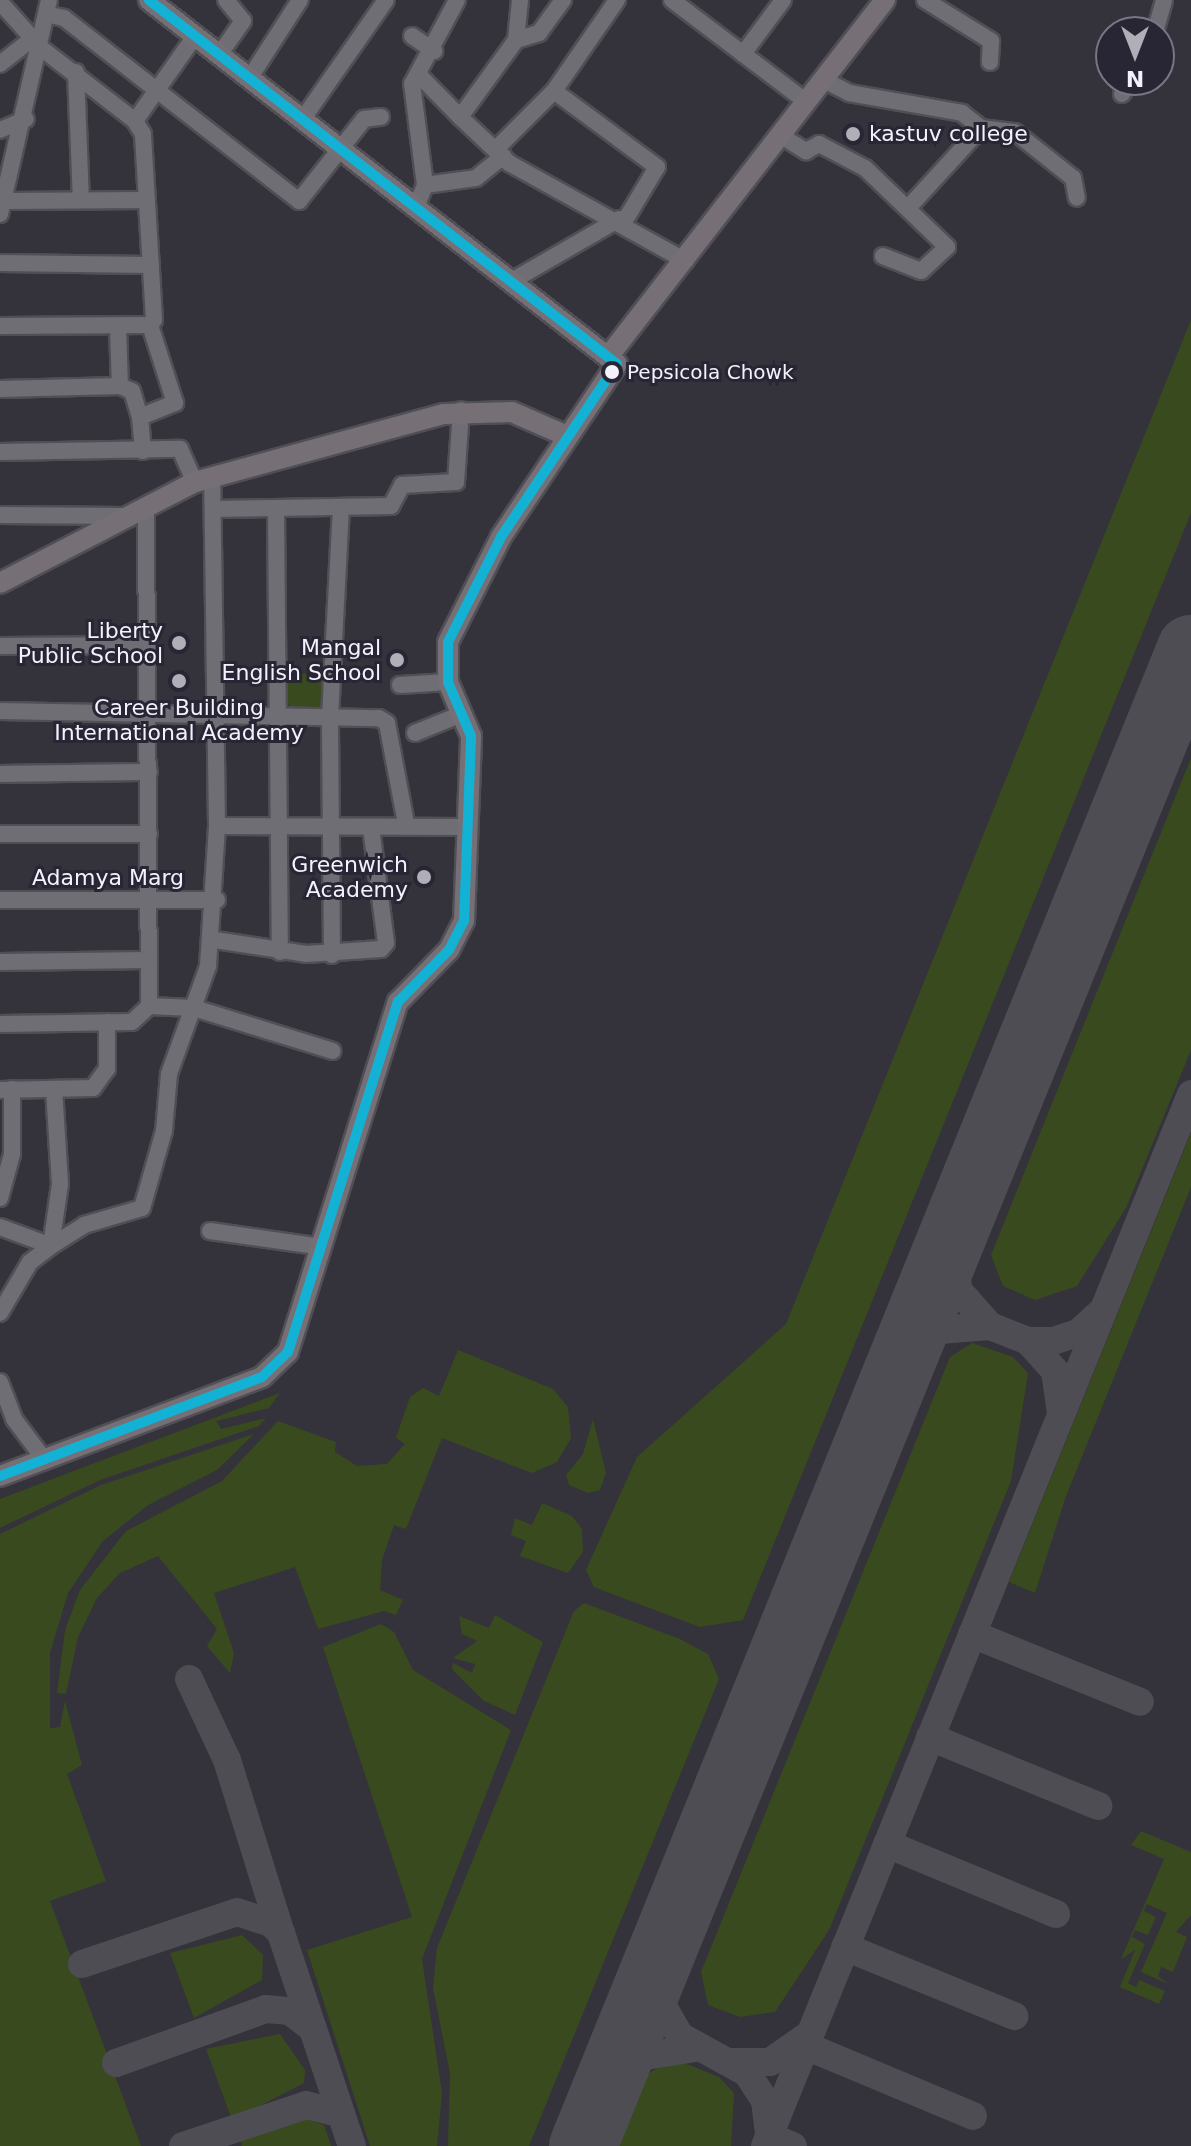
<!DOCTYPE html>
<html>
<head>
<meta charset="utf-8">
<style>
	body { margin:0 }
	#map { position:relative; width:1191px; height:2146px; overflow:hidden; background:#34323a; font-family:"DejaVu Sans",sans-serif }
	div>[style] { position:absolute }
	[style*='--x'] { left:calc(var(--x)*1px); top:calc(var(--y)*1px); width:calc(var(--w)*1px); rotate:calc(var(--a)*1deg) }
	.green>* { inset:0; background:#394b1e }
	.taxiway>* { height:28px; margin:-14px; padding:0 14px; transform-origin:14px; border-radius:14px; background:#4e4d54 }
	.runway>* { height:68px; margin:-34px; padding:0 34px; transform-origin:34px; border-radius:34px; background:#4e4d54 }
	.roads { filter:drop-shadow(2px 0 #504f56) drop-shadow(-2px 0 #504f56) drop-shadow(0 2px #504f56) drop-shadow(0 -2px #504f56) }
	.minor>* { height:16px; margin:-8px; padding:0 8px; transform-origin:8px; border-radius:8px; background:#6f6e74 }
	.major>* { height:20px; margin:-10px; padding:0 10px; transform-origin:10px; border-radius:10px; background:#766f76 }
	.bus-1>* { height:10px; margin:-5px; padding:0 5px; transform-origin:5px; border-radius:5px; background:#13b2d5 }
	.dots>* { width:22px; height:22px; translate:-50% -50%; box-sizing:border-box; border:4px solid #282534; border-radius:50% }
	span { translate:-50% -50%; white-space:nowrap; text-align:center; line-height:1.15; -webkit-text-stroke:6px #282534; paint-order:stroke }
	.bus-label { font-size:20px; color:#f3f2fc }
	.left { translate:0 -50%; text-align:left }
	.poi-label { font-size:22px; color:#f3f2fc }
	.right { translate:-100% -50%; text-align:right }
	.street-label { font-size:22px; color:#f3f2fc }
	.north { position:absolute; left:1095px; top:16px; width:80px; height:80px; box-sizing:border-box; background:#282534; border:2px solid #797784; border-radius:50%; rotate:180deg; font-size:22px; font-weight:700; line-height:32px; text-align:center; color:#f3f2fc }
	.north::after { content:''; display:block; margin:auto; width:28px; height:36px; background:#b0afb8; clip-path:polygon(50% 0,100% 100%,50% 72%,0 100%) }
</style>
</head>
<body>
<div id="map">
	<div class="green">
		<i style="clip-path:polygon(1191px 320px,1191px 513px,743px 1620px,700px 1627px,594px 1587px,586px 1570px,637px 1457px,786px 1324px)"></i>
		<i style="clip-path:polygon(329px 673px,325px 712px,290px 715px,284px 674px)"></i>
		<i style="clip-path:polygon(1191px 758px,1191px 1050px,1126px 1208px,1077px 1286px,1035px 1300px,1003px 1286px,991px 1255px)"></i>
		<i style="clip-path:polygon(1191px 1133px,1191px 1187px,1066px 1496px,1035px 1593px,1009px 1582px)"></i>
		<i style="clip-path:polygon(972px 1343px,1013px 1357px,1028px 1373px,1011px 1481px,829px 1930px,775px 2012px,740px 2017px,708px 2005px,701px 1972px,950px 1357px)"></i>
		<i style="clip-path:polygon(458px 1350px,553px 1389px,568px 1407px,571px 1438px,557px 1462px,532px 1473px,442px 1438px,406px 1529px,394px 1525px,382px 1560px,380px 1590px,403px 1600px,396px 1615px,384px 1611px,318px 1629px,295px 1567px,214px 1593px,234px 1653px,230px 1673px,207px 1646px,217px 1629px,158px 1556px,120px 1573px,97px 1598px,78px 1637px,66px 1694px,57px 1693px,65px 1630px,80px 1590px,126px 1531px,222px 1481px,278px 1421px,336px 1442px,335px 1452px,357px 1466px,387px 1464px,405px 1444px,396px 1438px,410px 1397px,423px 1388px,439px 1396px)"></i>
		<i style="clip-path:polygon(280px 1393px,269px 1408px,216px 1421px,221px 1429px,266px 1418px,259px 1426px,100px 1480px,0 1528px,0 1499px)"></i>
		<i style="clip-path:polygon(593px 1419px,606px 1473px,600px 1490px,588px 1493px,569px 1485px,566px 1475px,583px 1454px)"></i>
		<i style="clip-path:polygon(254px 1434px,217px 1470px,148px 1505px,103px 1541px,68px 1593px,50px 1653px,50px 1728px,60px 1727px,65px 1701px,82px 1765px,67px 1774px,106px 1881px,50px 1901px,141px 2146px,0 2146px,0 1534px,101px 1485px)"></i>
		<i style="clip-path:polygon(542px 1503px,572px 1516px,582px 1529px,583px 1552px,568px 1573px,520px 1556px,526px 1541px,511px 1535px,515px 1518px,532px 1525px)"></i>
		<i style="clip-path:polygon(584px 1603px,680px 1639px,708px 1654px,719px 1679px,529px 2146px,448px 2146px,450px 2073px,433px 1988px,437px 1948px,574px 1611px)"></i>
		<i style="clip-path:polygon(495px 1615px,543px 1642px,515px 1715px,484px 1701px,452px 1669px,453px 1663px,472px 1673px,475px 1664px,453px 1658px,477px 1641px,462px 1634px,459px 1616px,489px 1628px)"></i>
		<i style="clip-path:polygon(381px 1624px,394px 1632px,413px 1670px,511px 1730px,422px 1959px,442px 2093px,437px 2146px,370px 2146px,307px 1950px,412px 1917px,323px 1647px)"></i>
		<i style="clip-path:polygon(1141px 1831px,1191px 1852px,1191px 1915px,1176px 1932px,1187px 1937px,1173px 1972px,1161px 1967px,1158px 1976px,1168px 1984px,1141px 1972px,1167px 1913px,1147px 1904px,1144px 1911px,1156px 1917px,1148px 1935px,1135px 1930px,1132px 1937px,1145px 1944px,1128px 1983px,1136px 1987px,1139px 1980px,1165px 1991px,1159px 2004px,1120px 1987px,1135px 1950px,1121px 1959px,1164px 1859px,1131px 1845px)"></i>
		<i style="clip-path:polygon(242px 1935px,263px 1955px,262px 1980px,194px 2018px,170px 1953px)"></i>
		<i style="clip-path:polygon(280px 2034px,305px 2070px,304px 2083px,232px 2120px,206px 2049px)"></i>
		<i style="clip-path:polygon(687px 2064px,719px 2077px,734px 2093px,731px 2146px,619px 2146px,646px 2075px,668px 2062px)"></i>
		<i style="clip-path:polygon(307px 2119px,324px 2125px,331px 2146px,242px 2146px,238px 2134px)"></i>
	</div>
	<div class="taxiway">
		<i style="--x:1183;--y:669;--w:13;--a:-51"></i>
		<i style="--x:950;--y:1242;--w:50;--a:79.6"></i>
		<i style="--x:959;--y:1291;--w:47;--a:48.5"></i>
		<i style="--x:990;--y:1326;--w:41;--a:21.5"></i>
		<i style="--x:1028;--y:1341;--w:25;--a:0"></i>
		<i style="--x:1053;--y:1341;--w:26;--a:-18"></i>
		<i style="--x:1078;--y:1333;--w:31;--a:-42"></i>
		<i style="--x:1028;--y:1341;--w:40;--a:48"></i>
		<i style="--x:1055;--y:1371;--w:42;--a:81.9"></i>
		<i style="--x:903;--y:1357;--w:45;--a:-36.9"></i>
		<i style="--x:939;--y:1330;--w:51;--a:-4.5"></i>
		<i style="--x:972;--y:1634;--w:181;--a:22"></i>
		<i style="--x:189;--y:1679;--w:89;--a:64.9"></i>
		<i style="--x:227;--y:1760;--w:181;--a:72.7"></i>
		<i style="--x:930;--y:1737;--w:182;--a:22.3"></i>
		<i style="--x:887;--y:1844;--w:183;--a:22.5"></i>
		<i style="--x:845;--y:1947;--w:183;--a:22.2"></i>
		<i style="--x:658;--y:1960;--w:43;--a:86"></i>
		<i style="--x:661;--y:2003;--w:38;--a:60"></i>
		<i style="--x:680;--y:2036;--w:77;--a:28.9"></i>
		<i style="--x:747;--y:2073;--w:33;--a:57"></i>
		<i style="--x:765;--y:2101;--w:35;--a:83"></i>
		<i style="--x:769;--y:2136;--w:26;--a:23"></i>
		<i style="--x:82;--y:1964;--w:163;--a:-18.5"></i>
		<i style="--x:237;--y:1912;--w:36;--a:18"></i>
		<i style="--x:271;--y:1923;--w:14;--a:45"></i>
		<i style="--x:281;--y:1933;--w:225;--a:71.6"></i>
		<i style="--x:806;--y:2046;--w:181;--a:22.7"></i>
		<i style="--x:732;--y:2062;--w:38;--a:0"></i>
		<i style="--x:770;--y:2062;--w:45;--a:-35.1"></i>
		<i style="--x:116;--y:2063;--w:159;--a:-19.8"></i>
		<i style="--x:266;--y:2009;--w:24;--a:5"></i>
		<i style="--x:290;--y:2011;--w:29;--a:38"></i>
		<i style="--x:607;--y:2087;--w:44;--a:-43.2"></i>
		<i style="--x:639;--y:2057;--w:57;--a:-9.1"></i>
		<i style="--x:183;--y:2146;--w:130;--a:-18.4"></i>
		<i style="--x:306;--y:2105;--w:36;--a:14"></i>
		<i style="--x:765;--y:2146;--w:1135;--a:-67.95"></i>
	</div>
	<div class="runway">
		<i style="--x:583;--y:2146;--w:1616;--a:-67.9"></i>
	</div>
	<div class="roads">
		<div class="minor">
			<i style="--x:563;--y:0;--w:41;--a:126"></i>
			<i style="--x:539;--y:33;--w:24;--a:163"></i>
			<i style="--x:516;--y:40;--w:95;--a:126"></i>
			<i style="--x:460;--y:117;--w:67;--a:43.2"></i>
			<i style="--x:509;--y:163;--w:202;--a:29"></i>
			<i style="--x:672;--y:0;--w:167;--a:37.2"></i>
			<i style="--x:925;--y:0;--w:78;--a:31.8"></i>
			<i style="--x:991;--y:41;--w:21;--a:93"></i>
			<i style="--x:0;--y:2;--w:62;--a:48.3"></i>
			<i style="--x:41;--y:48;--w:119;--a:37.8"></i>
			<i style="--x:50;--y:15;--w:14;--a:12"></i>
			<i style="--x:64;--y:18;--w:298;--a:37.9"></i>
			<i style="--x:299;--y:201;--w:105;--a:-51.6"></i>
			<i style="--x:364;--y:119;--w:17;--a:-7"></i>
			<i style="--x:1155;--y:32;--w:33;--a:-74"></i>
			<i style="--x:412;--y:36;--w:27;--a:34"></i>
			<i style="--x:516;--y:40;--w:40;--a:-84.3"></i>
			<i style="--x:743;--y:54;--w:67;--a:-53.5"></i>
			<i style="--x:219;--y:55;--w:42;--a:-54.8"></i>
			<i style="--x:243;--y:21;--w:27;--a:-129"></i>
			<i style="--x:0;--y:64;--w:42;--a:-38.2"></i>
			<i style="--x:76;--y:72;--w:128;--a:87.8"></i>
			<i style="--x:418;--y:74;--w:60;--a:45.7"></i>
			<i style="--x:249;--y:79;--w:94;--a:-57.2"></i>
			<i style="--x:822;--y:79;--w:30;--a:27"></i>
			<i style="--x:849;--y:93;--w:115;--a:10"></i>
			<i style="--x:962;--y:113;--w:24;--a:38"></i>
			<i style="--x:981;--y:128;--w:34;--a:7"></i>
			<i style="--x:1015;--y:132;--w:74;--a:38.4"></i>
			<i style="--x:1073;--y:178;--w:20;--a:79"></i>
			<i style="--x:554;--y:91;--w:128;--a:36.4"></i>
			<i style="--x:657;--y:167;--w:64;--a:121"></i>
			<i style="--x:1122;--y:94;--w:16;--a:-60"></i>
			<i style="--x:302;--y:120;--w:146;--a:-55"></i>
			<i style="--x:0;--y:130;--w:28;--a:-23"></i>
			<i style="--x:780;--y:135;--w:31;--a:32"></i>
			<i style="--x:806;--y:151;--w:15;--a:-28"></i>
			<i style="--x:819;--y:144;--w:52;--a:27.6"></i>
			<i style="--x:865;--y:168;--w:114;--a:43.9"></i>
			<i style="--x:947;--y:247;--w:35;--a:137"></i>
			<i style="--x:921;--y:271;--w:41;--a:-158.5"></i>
			<i style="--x:496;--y:149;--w:82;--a:-45"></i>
			<i style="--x:554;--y:91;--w:111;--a:-55.3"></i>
			<i style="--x:425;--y:185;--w:51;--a:-7.8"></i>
			<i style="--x:476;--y:178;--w:35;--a:-39"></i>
			<i style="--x:6;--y:201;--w:139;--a:-0.4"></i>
			<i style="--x:908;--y:208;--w:108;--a:-47.6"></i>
			<i style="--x:415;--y:209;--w:26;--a:-67"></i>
			<i style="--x:425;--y:185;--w:102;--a:-97.3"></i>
			<i style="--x:412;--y:84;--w:95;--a:-61.8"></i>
			<i style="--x:0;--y:214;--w:220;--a:-77.1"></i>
			<i style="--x:0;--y:263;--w:151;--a:0.8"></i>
			<i style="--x:510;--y:282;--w:126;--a:-30"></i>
			<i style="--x:0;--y:326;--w:150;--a:-0.4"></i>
			<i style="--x:150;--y:325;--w:6;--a:-51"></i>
			<i style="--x:154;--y:320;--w:186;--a:-93.4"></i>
			<i style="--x:143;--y:134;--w:15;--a:-122"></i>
			<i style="--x:135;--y:121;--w:104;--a:-54.8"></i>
			<i style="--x:118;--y:327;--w:59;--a:88.1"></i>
			<i style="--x:120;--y:386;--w:13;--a:23"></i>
			<i style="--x:132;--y:391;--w:27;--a:73"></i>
			<i style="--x:0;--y:389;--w:120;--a:-1.4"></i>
			<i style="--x:143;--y:451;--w:34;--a:-95"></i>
			<i style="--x:140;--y:417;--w:38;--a:-22"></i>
			<i style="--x:175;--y:403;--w:82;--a:-107.8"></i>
			<i style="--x:0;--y:452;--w:180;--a:-1"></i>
			<i style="--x:180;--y:449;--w:36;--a:66"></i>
			<i style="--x:146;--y:506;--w:500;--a:89.66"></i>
			<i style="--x:214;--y:509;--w:177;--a:-1"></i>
			<i style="--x:391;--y:506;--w:24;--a:-62"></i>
			<i style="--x:402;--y:485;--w:54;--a:-3.2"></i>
			<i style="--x:456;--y:482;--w:72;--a:-86"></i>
			<i style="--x:276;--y:509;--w:443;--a:89.5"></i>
			<i style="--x:0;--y:515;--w:124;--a:0.5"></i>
			<i style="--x:0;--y:646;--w:147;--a:-0.4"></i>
			<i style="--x:400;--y:685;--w:48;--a:-3.6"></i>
			<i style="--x:0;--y:711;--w:379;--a:1.1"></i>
			<i style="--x:379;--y:718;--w:9;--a:32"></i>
			<i style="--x:387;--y:723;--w:103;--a:79.3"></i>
			<i style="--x:415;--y:733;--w:48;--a:-22.2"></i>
			<i style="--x:0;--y:774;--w:149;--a:-0.8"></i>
			<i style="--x:217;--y:826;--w:251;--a:0.2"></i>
			<i style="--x:0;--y:834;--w:149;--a:0"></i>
			<i style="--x:0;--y:900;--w:217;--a:0"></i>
			<i style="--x:215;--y:940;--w:92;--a:8.7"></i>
			<i style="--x:306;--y:954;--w:75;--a:-3.8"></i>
			<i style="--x:381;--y:949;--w:8;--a:-50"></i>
			<i style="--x:386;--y:943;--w:117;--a:-97.4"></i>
			<i style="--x:332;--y:955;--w:238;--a:-90.5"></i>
			<i style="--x:330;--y:717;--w:208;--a:-87"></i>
			<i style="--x:0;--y:962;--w:148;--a:-0.8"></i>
			<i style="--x:0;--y:1024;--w:132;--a:-0.9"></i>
			<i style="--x:132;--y:1022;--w:23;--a:-43"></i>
			<i style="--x:149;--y:1006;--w:45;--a:2.5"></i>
			<i style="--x:194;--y:1008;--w:145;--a:17.2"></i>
			<i style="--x:0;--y:1090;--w:93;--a:-1.2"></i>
			<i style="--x:93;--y:1088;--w:24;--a:-54"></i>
			<i style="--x:107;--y:1069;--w:47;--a:-90"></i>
			<i style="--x:0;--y:1198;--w:46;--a:-74.7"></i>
			<i style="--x:12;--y:1154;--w:65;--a:-90"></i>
			<i style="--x:0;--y:1227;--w:54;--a:20.4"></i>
			<i style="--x:51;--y:1246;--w:63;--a:-81.7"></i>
			<i style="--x:60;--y:1184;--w:95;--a:-93.6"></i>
			<i style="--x:210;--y:1231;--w:113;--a:8.1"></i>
			<i style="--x:0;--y:1313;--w:59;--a:-59.5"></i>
			<i style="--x:30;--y:1262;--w:26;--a:-37"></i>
			<i style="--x:51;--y:1246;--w:39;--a:-32"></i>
			<i style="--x:84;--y:1225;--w:60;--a:-16.3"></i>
			<i style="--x:142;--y:1208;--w:80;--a:-74.1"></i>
			<i style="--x:164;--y:1131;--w:57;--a:-85"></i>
			<i style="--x:169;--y:1074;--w:115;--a:-70.1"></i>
			<i style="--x:208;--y:966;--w:140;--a:-86.3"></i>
			<i style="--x:217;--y:826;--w:349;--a:-90.8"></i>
			<i style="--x:0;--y:1382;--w:40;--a:69"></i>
			<i style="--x:14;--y:1419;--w:50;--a:53.1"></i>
		</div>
		<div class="major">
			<i style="--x:608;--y:357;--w:452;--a:-52.2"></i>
			<i style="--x:0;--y:583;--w:220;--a:-27.4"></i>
			<i style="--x:195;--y:482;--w:258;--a:-15.3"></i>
			<i style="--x:444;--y:414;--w:68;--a:-1.7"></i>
			<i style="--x:512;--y:412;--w:60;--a:23.6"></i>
			<i style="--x:0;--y:1476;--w:280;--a:-20.7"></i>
			<i style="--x:262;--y:1377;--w:36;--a:-44"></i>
			<i style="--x:288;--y:1352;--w:367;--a:-72.6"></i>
			<i style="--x:398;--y:1002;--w:73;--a:-45.6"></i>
			<i style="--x:449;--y:950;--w:33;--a:-63"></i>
			<i style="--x:464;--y:921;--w:185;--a:-87.8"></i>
			<i style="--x:471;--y:736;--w:59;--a:-113.1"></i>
			<i style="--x:448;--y:682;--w:40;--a:-90"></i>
			<i style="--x:448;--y:642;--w:118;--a:-63.2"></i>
			<i style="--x:501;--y:537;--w:208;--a:-56.2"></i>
			<i style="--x:617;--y:364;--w:593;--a:-142.13"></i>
		</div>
	</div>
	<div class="bus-1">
		<i style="--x:0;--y:1476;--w:280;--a:-20.7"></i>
		<i style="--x:262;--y:1377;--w:36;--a:-44"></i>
		<i style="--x:288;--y:1352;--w:367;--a:-72.6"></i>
		<i style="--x:398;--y:1002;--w:73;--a:-45.6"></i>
		<i style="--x:449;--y:950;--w:33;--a:-63"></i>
		<i style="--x:464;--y:921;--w:185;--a:-87.8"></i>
		<i style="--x:471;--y:736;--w:59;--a:-113.1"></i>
		<i style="--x:448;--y:682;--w:40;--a:-90"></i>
		<i style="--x:448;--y:642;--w:118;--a:-63.2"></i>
		<i style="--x:501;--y:537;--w:208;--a:-56.2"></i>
		<i style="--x:617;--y:364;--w:593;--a:-142.13"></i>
	</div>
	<div class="dots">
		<i style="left:853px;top:134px;background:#b0afb8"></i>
		<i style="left:612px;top:372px;background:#f3f2fc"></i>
		<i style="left:179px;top:643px;background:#b0afb8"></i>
		<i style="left:397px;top:660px;background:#b0afb8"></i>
		<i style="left:179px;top:681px;background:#b0afb8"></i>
		<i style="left:424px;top:877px;background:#b0afb8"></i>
	</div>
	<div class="bus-label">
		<span class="left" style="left:627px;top:372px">Pepsicola Chowk</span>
	</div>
	<div class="poi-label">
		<span class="left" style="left:869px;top:134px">kastuv college</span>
		<span class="right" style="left:163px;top:643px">Liberty<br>Public School</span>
		<span class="right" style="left:381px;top:660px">Mangal<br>English School</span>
		<span style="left:179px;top:720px">Career Building<br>International Academy</span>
		<span class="right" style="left:408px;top:877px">Greenwich<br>Academy</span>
	</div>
	<div class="street-label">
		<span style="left:108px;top:878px">Adamya Marg</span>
	</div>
	<div class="north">N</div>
</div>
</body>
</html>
